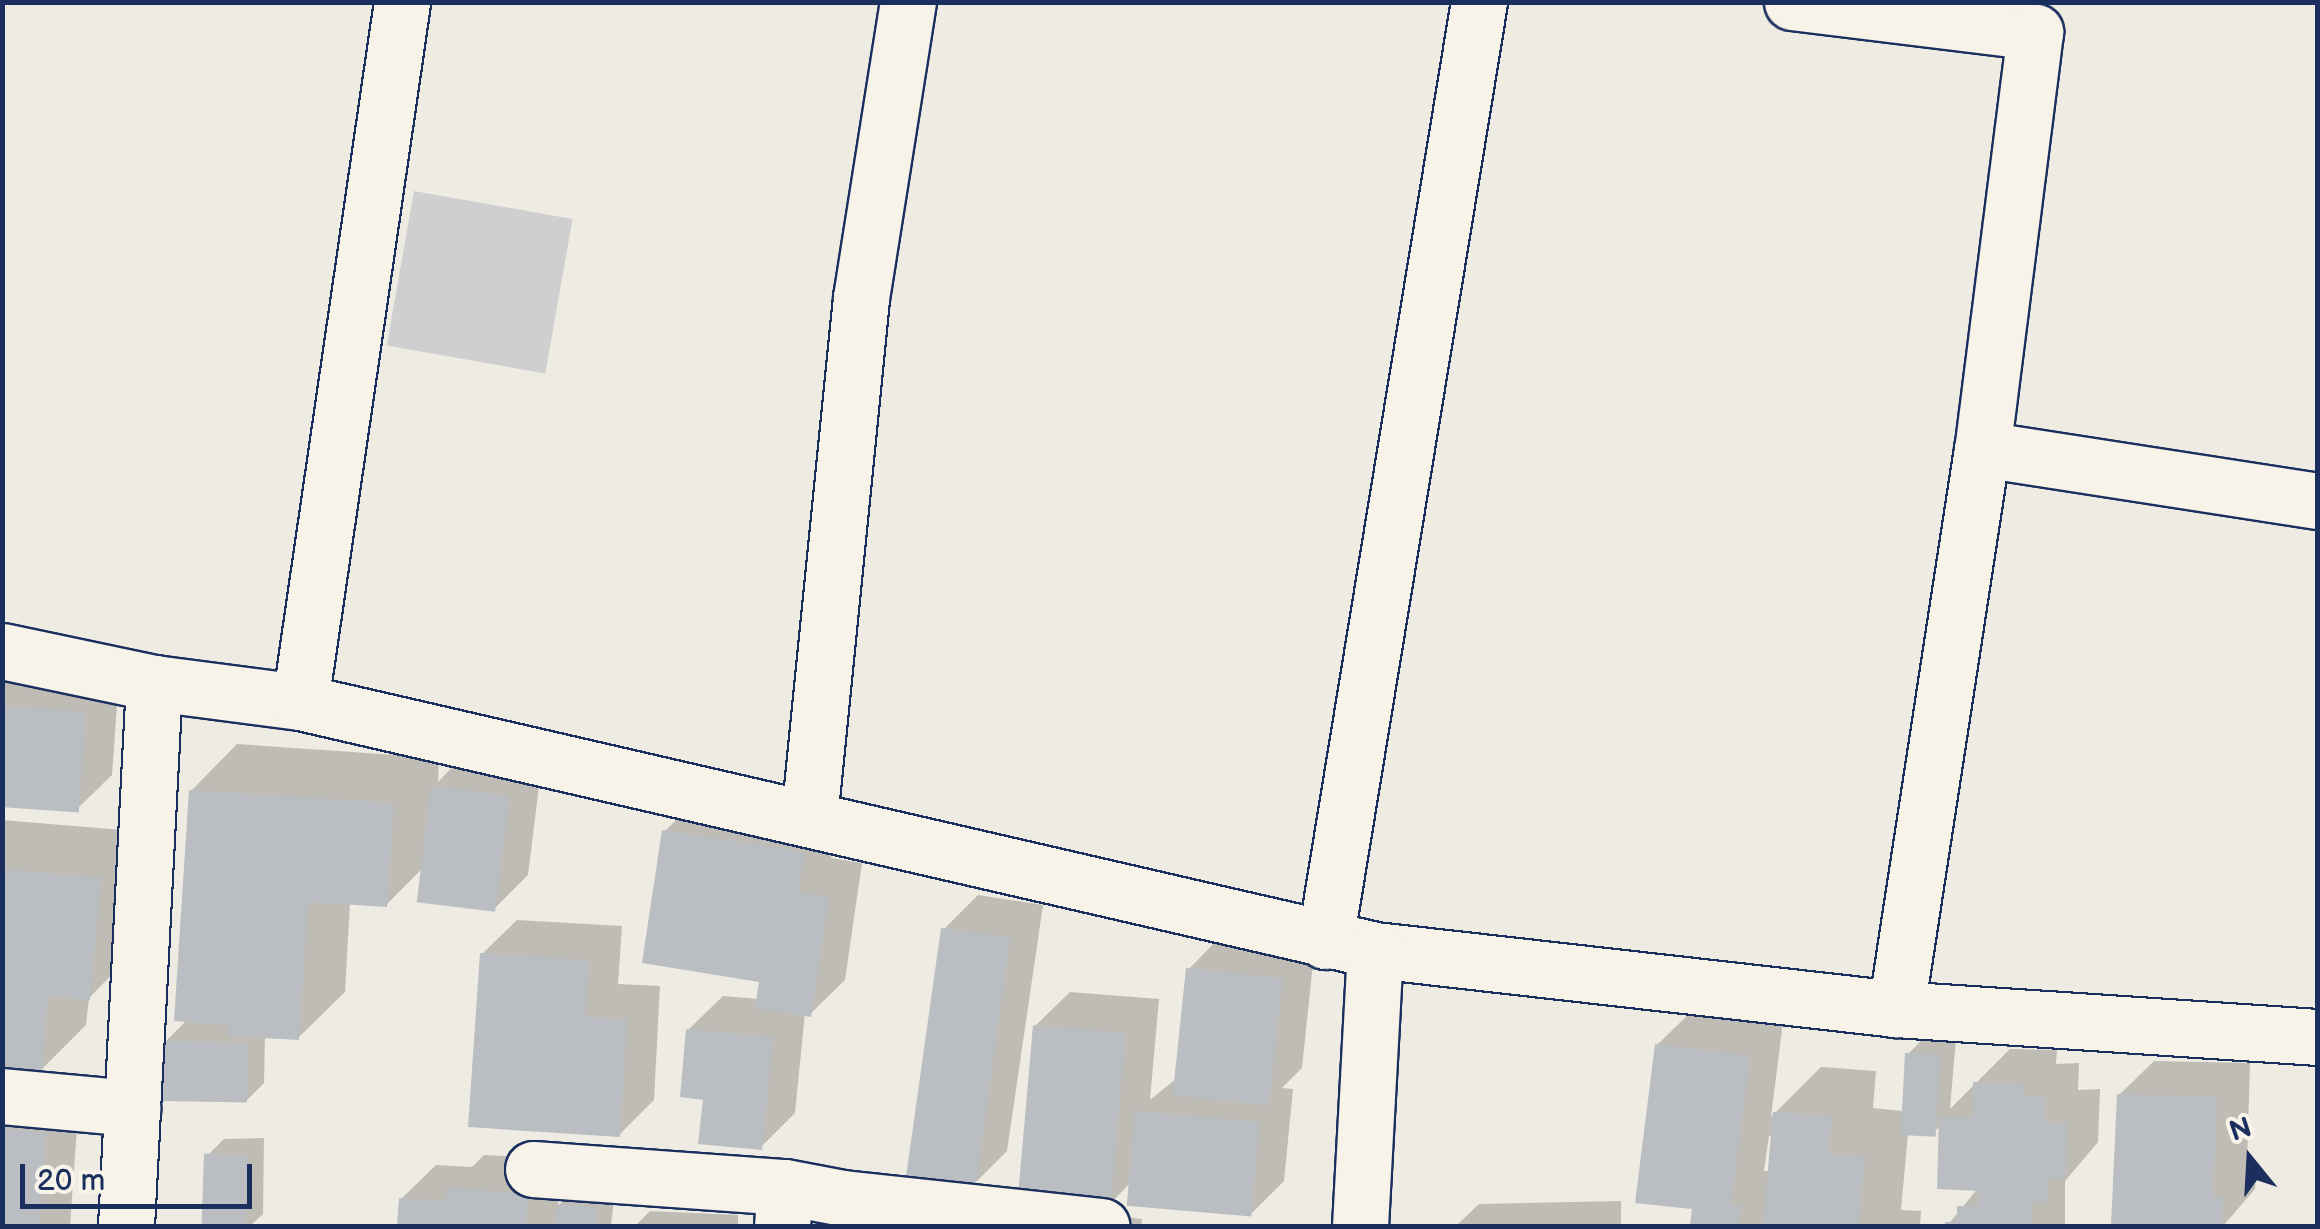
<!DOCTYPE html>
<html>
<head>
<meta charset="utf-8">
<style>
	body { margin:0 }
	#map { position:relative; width:2320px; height:1229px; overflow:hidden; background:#eeebe2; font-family:"Balsamiq Sans",sans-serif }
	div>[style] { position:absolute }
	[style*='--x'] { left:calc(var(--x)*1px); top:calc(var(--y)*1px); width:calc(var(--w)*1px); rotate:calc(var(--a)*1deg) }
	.green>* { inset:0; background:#cfcfcf; transform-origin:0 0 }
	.shadow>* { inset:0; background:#0003 }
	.building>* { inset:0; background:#babdc2; transform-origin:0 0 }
	.roads { filter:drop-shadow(2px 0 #1b2f5e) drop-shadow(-2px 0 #1b2f5e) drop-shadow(0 2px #1b2f5e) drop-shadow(0 -2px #1b2f5e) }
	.street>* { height:55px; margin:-27.5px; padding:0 27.5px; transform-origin:27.5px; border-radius:27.5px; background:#f7f3e8 }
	span { translate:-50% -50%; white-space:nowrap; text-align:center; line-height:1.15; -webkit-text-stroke:8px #f7f3e8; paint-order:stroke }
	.frame { position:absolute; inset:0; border:5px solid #1b2f5e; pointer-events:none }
	.north { position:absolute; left:2200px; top:1109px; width:100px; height:100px; -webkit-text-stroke:8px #f7f3e8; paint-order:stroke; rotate:342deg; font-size:28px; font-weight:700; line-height:40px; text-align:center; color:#1b2f5e }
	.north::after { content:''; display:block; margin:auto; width:35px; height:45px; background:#1b2f5e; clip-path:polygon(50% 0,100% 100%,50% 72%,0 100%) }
	.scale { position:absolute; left:20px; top:1164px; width:232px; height:45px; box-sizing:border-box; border:5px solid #1b2f5e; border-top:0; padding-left:12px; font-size:30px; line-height:35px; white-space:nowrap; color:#1b2f5e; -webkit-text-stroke:8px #f7f3e8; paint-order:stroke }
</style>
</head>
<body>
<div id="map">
	<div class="green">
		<i style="left:414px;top:191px;width:161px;height:157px;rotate:10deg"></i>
	</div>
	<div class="shadow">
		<i style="clip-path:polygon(2px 670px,119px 678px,112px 775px,77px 809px,2px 804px)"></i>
		<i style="clip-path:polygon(237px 744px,439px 758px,438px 782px,467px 752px,542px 762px,528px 875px,494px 909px,423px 868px,386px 905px,350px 902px,345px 992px,298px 1038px,265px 1036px,264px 1083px,246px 1101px,165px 1042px,187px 1020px,191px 791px)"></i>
		<i style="clip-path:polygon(699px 797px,838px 818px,831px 858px,862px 863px,845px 980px,810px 1014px,805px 1013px,795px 1113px,761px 1147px,705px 1097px,688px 1030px,723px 996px,759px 999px,762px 980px,665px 831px)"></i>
		<i style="clip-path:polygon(2px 820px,146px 832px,135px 951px,89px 998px,86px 1025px,40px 1071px,2px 1068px)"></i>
		<i style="clip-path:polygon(978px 895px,1043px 905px,1007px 1151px,973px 1185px,943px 930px)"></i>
		<i style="clip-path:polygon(517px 920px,622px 926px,618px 984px,660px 986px,654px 1100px,619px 1135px,482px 954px)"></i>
		<i style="clip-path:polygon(1222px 935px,1315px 944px,1302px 1068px,1282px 1088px,1293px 1089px,1284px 1181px,1250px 1215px,1131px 1182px,1110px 1204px,1035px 1026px,1070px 992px,1159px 999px,1150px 1100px,1177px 1078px,1188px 970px)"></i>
		<i style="clip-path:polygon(evenodd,1692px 1011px,1783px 1022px,1771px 1117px,1821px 1067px,1876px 1071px,1873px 1108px,1902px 1111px,1908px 1054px,1926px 1036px,1956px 1038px,1950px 1109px,2010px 1049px,2057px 1050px,2056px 1064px,2079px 1063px,2078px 1090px,2100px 1089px,2098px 1142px,2065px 1181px,2065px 1226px,1947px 1226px,1978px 1188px,1941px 1125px,1931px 1135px,1908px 1134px,1901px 1210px,1921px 1211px,1920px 1226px,1692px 1226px,1695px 1207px,1657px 1045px,1692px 1011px,1769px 1136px,1773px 1136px,1770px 1171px,1764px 1171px,1769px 1136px)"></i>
		<i style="clip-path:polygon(2154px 1061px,2250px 1063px,2247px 1164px,2256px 1164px,2255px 1189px,2223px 1226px,2114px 1226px,2119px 1095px)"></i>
		<i style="clip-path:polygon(2px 1094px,79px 1099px,70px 1226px,2px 1226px)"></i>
		<i style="clip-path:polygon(264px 1138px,263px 1214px,250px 1226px,205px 1226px,206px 1157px,224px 1139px)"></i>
		<i style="clip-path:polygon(484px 1155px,562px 1159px,558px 1206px,578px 1187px,615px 1190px,611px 1226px,400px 1226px,401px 1199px,436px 1165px,472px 1167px)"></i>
		<i style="clip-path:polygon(1621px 1201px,1621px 1226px,1456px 1226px,1479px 1204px)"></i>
		<i style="clip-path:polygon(1032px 1206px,1142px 1219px,1141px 1226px,1012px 1226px)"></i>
		<i style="clip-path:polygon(650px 1211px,738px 1215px,738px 1226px,635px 1226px)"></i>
	</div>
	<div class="building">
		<i style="left:2px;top:706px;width:84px;height:101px;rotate:4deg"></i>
		<i style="left:431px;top:786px;width:79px;height:117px;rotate:7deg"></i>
		<i style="clip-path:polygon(189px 790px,394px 803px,387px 907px,308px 902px,299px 1040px,228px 1036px,229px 1025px,174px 1021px)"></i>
		<i style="clip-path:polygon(662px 830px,805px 852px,798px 892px,829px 897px,811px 1017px,755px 1008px,759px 982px,642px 963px)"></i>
		<i style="clip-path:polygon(2px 869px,101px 878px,90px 1000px,48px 996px,41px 1074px,2px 1071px)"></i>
		<i style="left:941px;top:928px;width:70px;height:253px;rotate:8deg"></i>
		<i style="clip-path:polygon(480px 953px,589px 960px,585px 1017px,627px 1019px,620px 1137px,468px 1127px)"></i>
		<i style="left:1186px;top:968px;width:97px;height:128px;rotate:6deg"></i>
		<i style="left:1033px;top:1025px;width:93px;height:174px;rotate:5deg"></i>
		<i style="clip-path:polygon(686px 1029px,773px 1037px,762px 1150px,698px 1144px,703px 1100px,680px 1097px)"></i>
		<i style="left:162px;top:1041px;width:86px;height:60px;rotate:1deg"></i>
		<i style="clip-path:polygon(1655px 1044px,1750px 1056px,1731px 1204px,1741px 1205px,1738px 1226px,1690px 1226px,1692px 1209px,1635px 1203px)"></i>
		<i style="left:1905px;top:1053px;width:35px;height:82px;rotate:3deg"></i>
		<i style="clip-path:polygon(1973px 1082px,2023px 1084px,2023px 1097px,2046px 1097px,2045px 1123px,2067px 1123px,2065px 1179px,2048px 1179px,2048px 1202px,2032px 1202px,2032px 1226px,1945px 1226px,1945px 1222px,1957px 1222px,1957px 1206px,1978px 1206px,1978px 1191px,1937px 1189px,1939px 1117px,1973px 1118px)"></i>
		<i style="clip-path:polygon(2117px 1094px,2217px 1097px,2213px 1197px,2223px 1197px,2222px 1226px,2111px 1226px)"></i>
		<i style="left:1135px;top:1111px;width:125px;height:95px;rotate:5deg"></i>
		<i style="clip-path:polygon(1773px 1112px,1832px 1116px,1828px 1154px,1865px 1157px,1858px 1226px,1763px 1226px)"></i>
		<i style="clip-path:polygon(2px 1129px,46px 1132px,39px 1226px,2px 1226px)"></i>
		<i style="left:248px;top:1155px;width:71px;height:44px;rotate:92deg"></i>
		<i style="clip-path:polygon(447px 1188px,528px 1193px,526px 1226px,397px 1226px,399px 1198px,446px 1201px)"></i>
		<i style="clip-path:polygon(557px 1204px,598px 1207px,596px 1226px,555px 1226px)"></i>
	</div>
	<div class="roads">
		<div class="street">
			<i style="--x:1792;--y:2;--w:245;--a:7"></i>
			<i style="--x:2035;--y:32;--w:420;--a:97.2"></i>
			<i style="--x:1982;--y:449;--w:567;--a:98.73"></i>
			<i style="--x:1982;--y:449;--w:340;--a:8.8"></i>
			<i style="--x:2;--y:651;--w:155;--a:11.9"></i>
			<i style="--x:154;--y:683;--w:147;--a:7.4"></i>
			<i style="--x:300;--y:702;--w:1103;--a:12.99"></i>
			<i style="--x:1375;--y:950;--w:524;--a:6.46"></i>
			<i style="--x:1896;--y:1009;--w:423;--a:3.8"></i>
			<i style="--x:300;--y:702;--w:707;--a:-81.71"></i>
			<i style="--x:809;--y:818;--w:523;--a:-84.29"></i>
			<i style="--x:861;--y:298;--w:300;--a:-81"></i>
			<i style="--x:1325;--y:941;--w:952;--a:-80.69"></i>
			<i style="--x:2;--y:1096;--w:131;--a:5.3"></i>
			<i style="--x:533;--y:1169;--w:253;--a:4.1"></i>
			<i style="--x:126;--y:1226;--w:544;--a:-87.05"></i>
			<i style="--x:782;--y:1226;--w:39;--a:-86"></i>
			<i style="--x:785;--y:1187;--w:59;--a:10.7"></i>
			<i style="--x:843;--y:1198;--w:260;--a:6.2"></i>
			<i style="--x:1360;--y:1226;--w:276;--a:-86.9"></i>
		</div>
	</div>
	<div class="frame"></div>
	<div class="north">N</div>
	<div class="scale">20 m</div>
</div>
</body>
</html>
